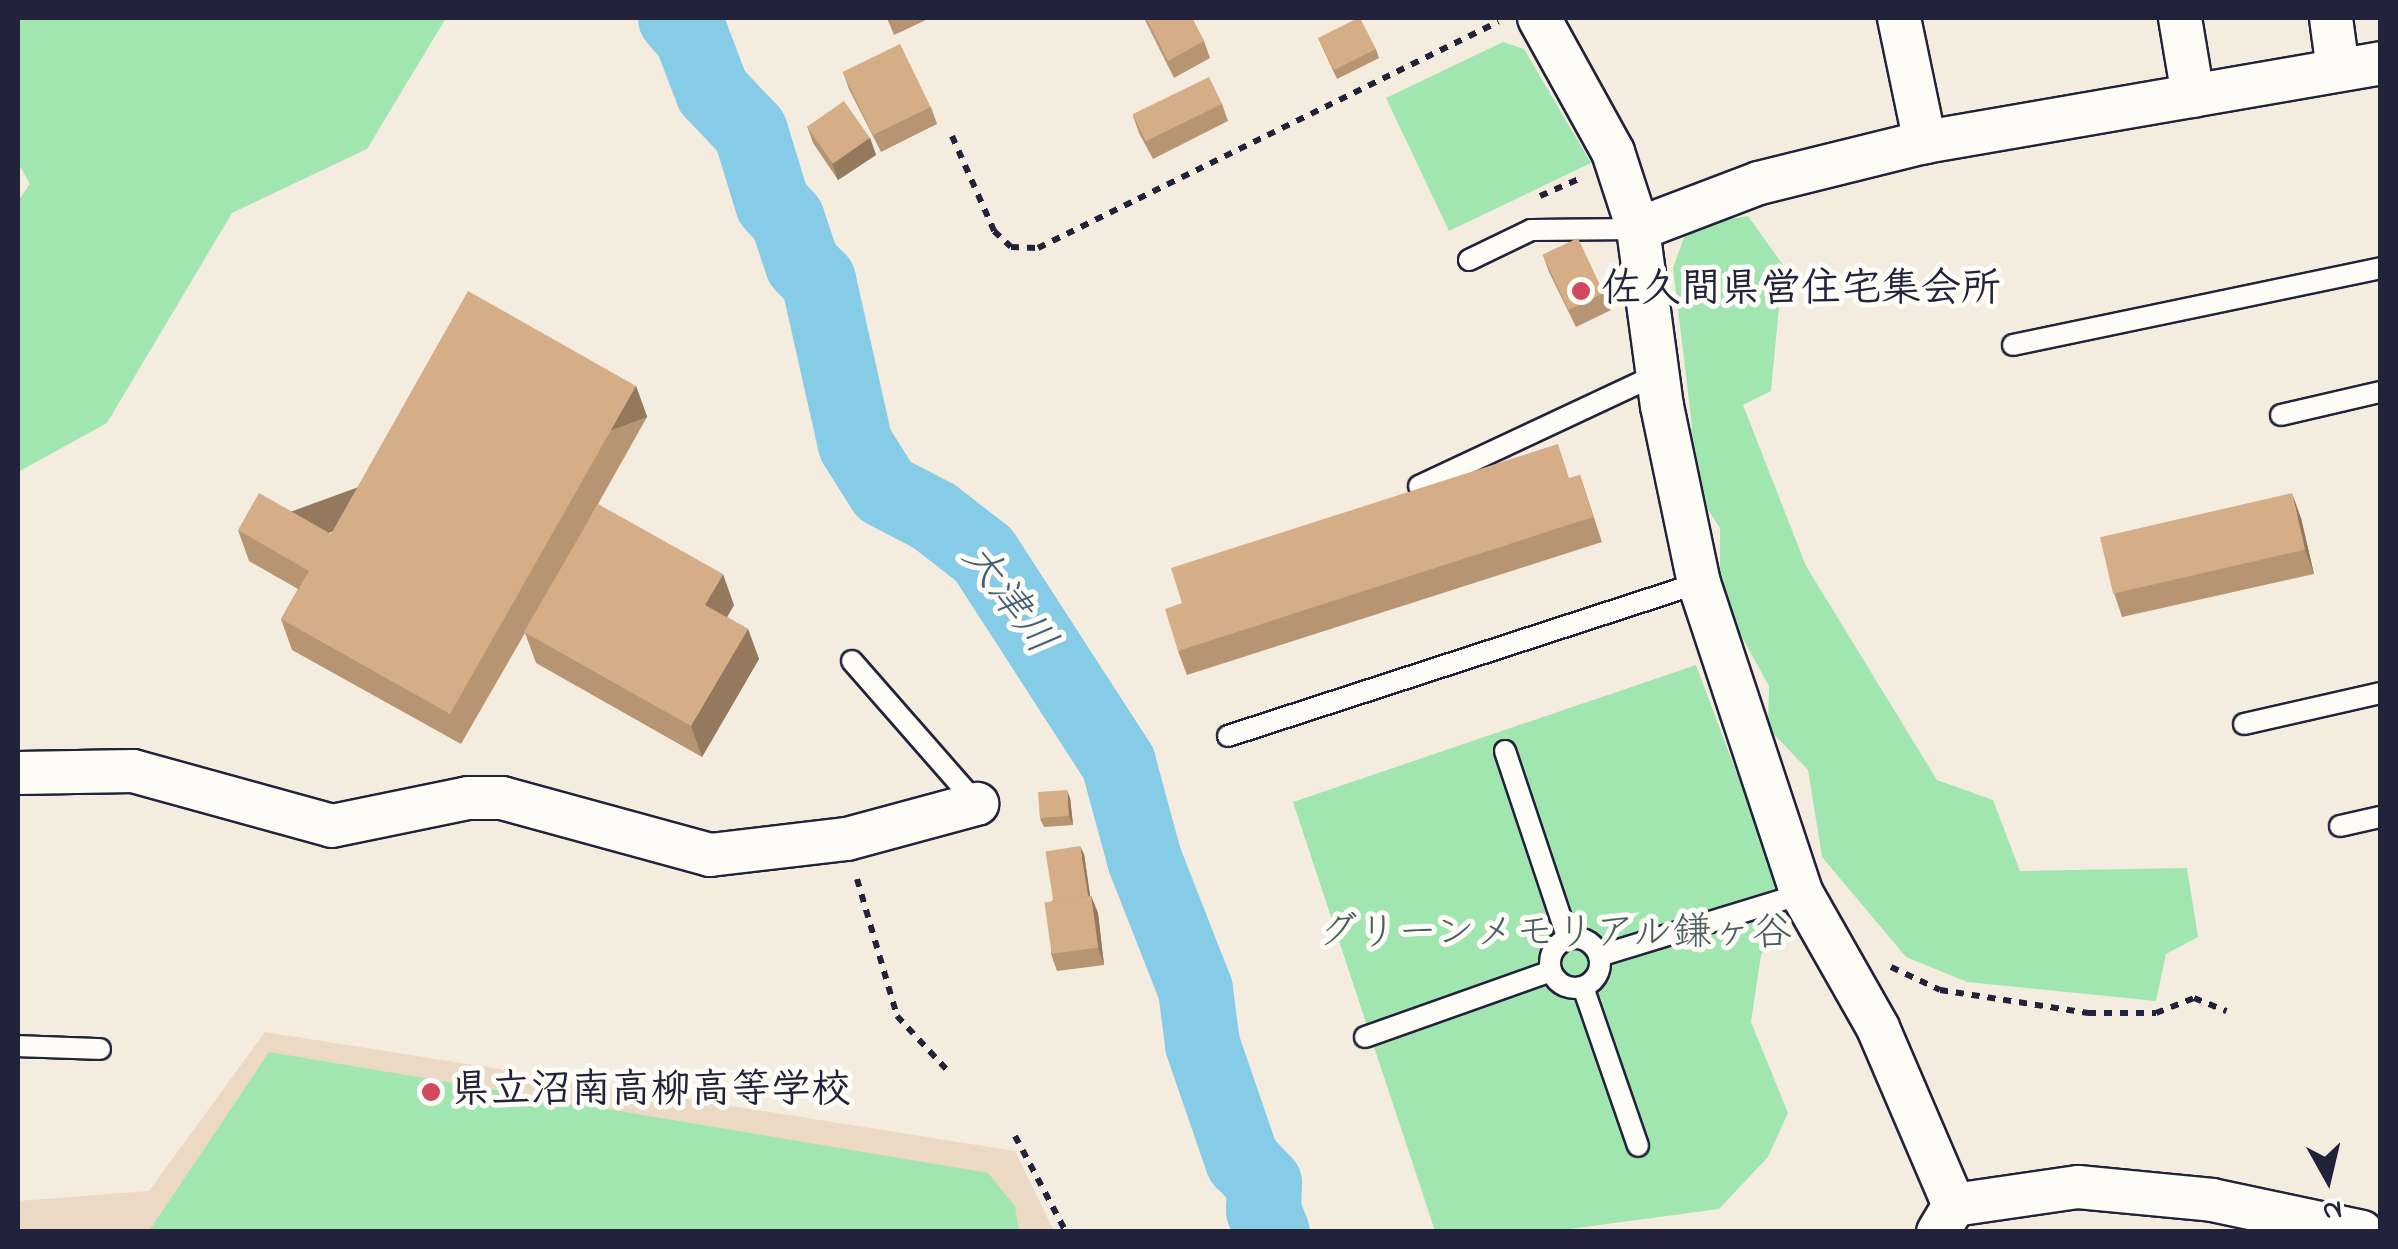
<!DOCTYPE html>
<html>
<head>
<meta charset="utf-8">
<style>
	body { margin:0 }
	#map { position:relative; width:2398px; height:1249px; overflow:hidden; background:#f5ece0; font-family:"Indie Flower","Klee One",sans-serif }
	div>[style] { position:absolute }
	[style*='--x'] { left:calc(var(--x)*1px); top:calc(var(--y)*1px); width:calc(var(--w)*1px); rotate:calc(var(--a)*1deg) }
	.built>* { inset:0; background:#ebd9c5 }
	.green>* { inset:0; background:#a1e6b1 }
	.river>* { height:75px; margin:-37.5px; padding:0 37.5px; transform-origin:37.5px; border-radius:37.5px; background:#86cce7 }
	.path>* { height:6px; margin-top:-3px; transform-origin:0; background:repeating-linear-gradient(90deg,#22223b 0 8px,transparent 0 16px) }
	.roads { filter:drop-shadow(2px 0 #22223b) drop-shadow(-2px 0 #22223b) drop-shadow(0 2px #22223b) drop-shadow(0 -2px #22223b) }
	.lane>* { height:20px; margin:-10px; padding:0 10px; transform-origin:10px; border-radius:10px; background:#fdfcf7 }
	.lane>.ring { margin:-10px; padding:0; box-sizing:content-box; background:none; border:20px solid #fdfcf7; border-radius:50% }
	.street>* { height:42px; margin:-21px; padding:0 21px; transform-origin:21px; border-radius:21px; background:#fdfcf7 }
	.wall>* { inset:0; background:#b79573 }
	.shaded-wall>* { inset:0; background:#95795e; transform-origin:0 0 }
	.building>* { inset:0; background:#d5ad86; transform-origin:0 0 }
	.dots>* { width:28px; height:28px; translate:-50% -50%; box-sizing:border-box; border:5px solid #fdfcf7; border-radius:50% }
	span { translate:-50% -50%; white-space:nowrap; text-align:center; line-height:1.15; -webkit-text-stroke:10px #fdfcf7; paint-order:stroke }
	.poi-label { font-size:40px; color:#22223b; font-weight:700 }
	.left { translate:0 -50%; text-align:left }
	.park-label { font-size:40px; color:#485d5e }
	.water-label { font-size:42px; color:#455e77; font-style:italic }
	.frame { position:absolute; inset:0; border:20px solid #22223b; pointer-events:none }
	.north { position:absolute; left:2278px; top:1129px; width:100px; height:100px; -webkit-text-stroke:8px #fdfcf7; paint-order:stroke; rotate:172deg; font-size:28px; font-weight:700; line-height:40px; text-align:center; color:#22223b }
	.north::after { content:''; display:block; margin:auto; width:35px; height:45px; background:#22223b; clip-path:polygon(50% 0,100% 100%,50% 72%,0 100%) }
</style>
</head>
<body>
<div id="map">
	<div class="built">
		<i style="clip-path:polygon(265px 1032px,1015px 1151px,1054px 1231px,18px 1232px,18px 1201px,149px 1191px)"></i>
	</div>
	<div class="green">
		<i style="clip-path:polygon(18px 18px,446px 18px,367px 149px,232px 213px,107px 423px,18px 472px,18px 201px,30px 184px,18px 163px)"></i>
		<i style="clip-path:polygon(1503px 42px,1524px 49px,1591px 163px,1449px 231px,1386px 98px)"></i>
		<i style="clip-path:polygon(1748px 216px,1783px 265px,1771px 391px,1743px 405px,1806px 566px,1937px 780px,1993px 800px,2020px 871px,2187px 868px,2198px 937px,2166px 954px,2156px 1001px,1967px 982px,1906px 957px,1822px 857px,1808px 770px,1768px 728px,1769px 686px,1720px 597px,1720px 528px,1682px 471px,1692px 426px,1673px 268px,1688px 226px)"></i>
		<i style="clip-path:polygon(1696px 665px,1790px 915px,1761px 955px,1751px 1022px,1788px 1113px,1768px 1157px,1719px 1209px,1555px 1231px,1435px 1231px,1293px 802px)"></i>
		<i style="clip-path:polygon(269px 1052px,988px 1173px,1015px 1206px,1019px 1231px,149px 1231px)"></i>
	</div>
	<div class="river">
		<i style="--x:675;--y:18;--w:24;--a:48"></i>
		<i style="--x:691;--y:36;--w:59;--a:69.1"></i>
		<i style="--x:712;--y:91;--w:55;--a:46.5"></i>
		<i style="--x:750;--y:131;--w:75;--a:73"></i>
		<i style="--x:772;--y:203;--w:22;--a:47"></i>
		<i style="--x:787;--y:219;--w:47;--a:71.6"></i>
		<i style="--x:802;--y:264;--w:23;--a:45"></i>
		<i style="--x:818;--y:280;--w:168;--a:77.3"></i>
		<i style="--x:855;--y:444;--w:54;--a:57.8"></i>
		<i style="--x:884;--y:490;--w:56;--a:27.5"></i>
		<i style="--x:934;--y:516;--w:62;--a:37.8"></i>
		<i style="--x:983;--y:554;--w:249;--a:57.1"></i>
		<i style="--x:1118;--y:763;--w:99;--a:74.8"></i>
		<i style="--x:1144;--y:859;--w:140;--a:68.6"></i>
		<i style="--x:1195;--y:989;--w:55;--a:82.7"></i>
		<i style="--x:1202;--y:1044;--w:123;--a:71"></i>
		<i style="--x:1242;--y:1160;--w:32;--a:46"></i>
		<i style="--x:1264;--y:1183;--w:27;--a:92"></i>
		<i style="--x:1263;--y:1210;--w:24;--a:68"></i>
	</div>
	<div class="path">
		<i style="--x:952;--y:136;--w:104;--a:66.1"></i>
		<i style="--x:994;--y:231;--w:23;--a:43"></i>
		<i style="--x:1011;--y:247;--w:27;--a:2"></i>
		<i style="--x:1038;--y:248;--w:513;--a:-26.17"></i>
		<i style="--x:1540;--y:196;--w:43;--a:-23.6"></i>
		<i style="--x:857;--y:879;--w:143;--a:73.7"></i>
		<i style="--x:897;--y:1016;--w:74;--a:47.2"></i>
		<i style="--x:1891;--y:967;--w:54;--a:25.1"></i>
		<i style="--x:1940;--y:990;--w:150;--a:8.8"></i>
		<i style="--x:2088;--y:1013;--w:68;--a:0"></i>
		<i style="--x:2156;--y:1013;--w:41;--a:-21.5"></i>
		<i style="--x:2194;--y:998;--w:35;--a:22"></i>
		<i style="--x:1015;--y:1136;--w:109;--a:62"></i>
	</div>
	<div class="roads">
		<div class="lane">
			<i style="--x:1469;--y:260;--w:69;--a:-25.8"></i>
			<i style="--x:1531;--y:230;--w:107;--a:-0.5"></i>
			<i style="--x:2013;--y:345;--w:375;--a:-11.8"></i>
			<i style="--x:2281;--y:415;--w:102;--a:-13.1"></i>
			<i style="--x:1419;--y:486;--w:264;--a:-25.1"></i>
			<i style="--x:852;--y:661;--w:190;--a:48.8"></i>
			<i style="--x:2244;--y:724;--w:139;--a:-12.8"></i>
			<i style="--x:1228;--y:736;--w:495;--a:-18"></i>
			<i style="--x:1505;--y:751;--w:198;--a:71.5"></i>
			<i style="--x:2340;--y:826;--w:41;--a:-12.7"></i>
			<i class="ring" style="left:1550px;top:938px;width:30px;height:30px"></i>
			<i style="--x:1599;--y:956;--w:212;--a:-17"></i>
			<i style="--x:1583;--y:987;--w:168;--a:70.9"></i>
			<i style="--x:1365;--y:1037;--w:197;--a:-19.5"></i>
			<i style="--x:18;--y:1046;--w:82;--a:2.1"></i>
		</div>
		<div class="street">
			<i style="--x:1539;--y:18;--w:153;--a:61.1"></i>
			<i style="--x:1613;--y:152;--w:81;--a:72"></i>
			<i style="--x:1638;--y:229;--w:179;--a:82.3"></i>
			<i style="--x:1662;--y:406;--w:181;--a:78.2"></i>
			<i style="--x:1699;--y:583;--w:328;--a:71.7"></i>
			<i style="--x:1802;--y:894;--w:154;--a:60.4"></i>
			<i style="--x:1878;--y:1028;--w:193;--a:66.8"></i>
			<i style="--x:1899;--y:18;--w:127;--a:78.2"></i>
			<i style="--x:2180;--y:18;--w:79;--a:80.5"></i>
			<i style="--x:2331;--y:18;--w:52;--a:82.3"></i>
			<i style="--x:1638;--y:229;--w:129;--a:-20.8"></i>
			<i style="--x:1759;--y:183;--w:171;--a:-13.9"></i>
			<i style="--x:1925;--y:142;--w:462;--a:-9.8"></i>
			<i style="--x:18;--y:773;--w:115;--a:-1"></i>
			<i style="--x:133;--y:771;--w:206;--a:15.4"></i>
			<i style="--x:332;--y:826;--w:139;--a:-11.6"></i>
			<i style="--x:468;--y:798;--w:34;--a:0"></i>
			<i style="--x:502;--y:798;--w:216;--a:15.3"></i>
			<i style="--x:710;--y:855;--w:138;--a:-6.7"></i>
			<i style="--x:847;--y:839;--w:135;--a:-15.1"></i>
			<i style="--x:1938;--y:1232;--w:31;--a:-59"></i>
			<i style="--x:1954;--y:1205;--w:125;--a:-8.3"></i>
			<i style="--x:2078;--y:1187;--w:135;--a:5.5"></i>
			<i style="--x:2212;--y:1200;--w:153;--a:12"></i>
		</div>
	</div>
	<div class="wall">
		<i style="clip-path:polygon(887px 18px,924px 18px,926px 20px,894px 35px)"></i>
		<i style="clip-path:polygon(1144px 18px,1192px 18px,1204px 41px,1210px 58px,1174px 78px)"></i>
		<i style="clip-path:polygon(1318px 38px,1376px 49px,1379px 58px,1337px 79px)"></i>
		<i style="clip-path:polygon(843px 72px,931px 107px,937px 124px,881px 152px,849px 89px)"></i>
		<i style="clip-path:polygon(1222px 104px,1228px 121px,1153px 159px,1139px 133px,1133px 116px)"></i>
		<i style="clip-path:polygon(807px 126px,870px 138px,876px 155px,838px 180px,813px 143px)"></i>
		<i style="clip-path:polygon(1543px 255px,1604px 293px,1611px 310px,1576px 327px,1549px 272px)"></i>
		<i style="clip-path:polygon(636px 386px,647px 417px,589px 520px,734px 605px,727px 617px,748px 629px,759px 659px,702px 757px,536px 663px,525px 633px,461px 744px,292px 650px,281px 619px,298px 589px,249px 561px,238px 530px,331px 534px)"></i>
		<i style="clip-path:polygon(1580px 475px,1602px 542px,1187px 675px,1178px 651px)"></i>
		<i style="clip-path:polygon(2301px 518px,2314px 574px,2122px 617px,2114px 593px)"></i>
		<i style="clip-path:polygon(1070px 798px,1073px 825px,1044px 827px,1040px 819px)"></i>
		<i style="clip-path:polygon(1084px 854px,1090px 896px,1091px 896px,1098px 913px,1104px 965px,1057px 971px,1051px 954px,1052px 901px)"></i>
	</div>
	<div class="shaded-wall">
		<i style="clip-path:polygon(870px 138px,876px 155px,838px 180px,832px 163px)"></i>
		<i style="left:636px;top:386px;width:33px;height:377px;rotate:70deg"></i>
		<i style="clip-path:polygon(2292px 493px,2301px 518px,2314px 574px,2305px 550px)"></i>
		<i style="clip-path:polygon(723px 574px,734px 605px,716px 636px,705px 605px)"></i>
		<i style="clip-path:polygon(748px 629px,759px 659px,702px 757px,691px 726px)"></i>
		<i style="clip-path:polygon(1067px 790px,1070px 798px,1073px 825px,1069px 816px)"></i>
		<i style="clip-path:polygon(1080px 846px,1084px 854px,1092px 908px,1089px 900px)"></i>
		<i style="clip-path:polygon(1091px 896px,1098px 913px,1104px 965px,1098px 948px)"></i>
	</div>
	<div class="building">
		<i style="clip-path:polygon(1146px 18px,1192px 18px,1204px 41px,1168px 61px)"></i>
		<i style="clip-path:polygon(1358px 18px,1360px 18px,1376px 49px,1334px 70px,1318px 38px)"></i>
		<i style="left:900px;top:44px;width:70px;height:64px;rotate:64deg"></i>
		<i style="left:1209px;top:77px;width:30px;height:85px;rotate:64deg"></i>
		<i style="left:844px;top:101px;width:45px;height:45px;rotate:55deg"></i>
		<i style="left:1578px;top:238px;width:61px;height:39px;rotate:65deg"></i>
		<i style="clip-path:polygon(468px 291px,636px 386px,450px 714px,281px 619px,309px 571px,238px 530px,259px 493px,331px 534px)"></i>
		<i style="clip-path:polygon(1558px 444px,1569px 478px,1580px 475px,1593px 517px,1178px 651px,1165px 609px,1182px 603px,1171px 568px)"></i>
		<i style="left:2292px;top:493px;width:58px;height:197px;rotate:77deg"></i>
		<i style="clip-path:polygon(598px 504px,723px 574px,705px 605px,748px 629px,691px 726px,524px 632px)"></i>
		<i style="left:1067px;top:790px;width:26px;height:29px;rotate:86deg"></i>
		<i style="left:1080px;top:846px;width:51px;height:35px;rotate:81deg"></i>
		<i style="left:1091px;top:896px;width:52px;height:47px;rotate:82deg"></i>
	</div>
	<div class="dots">
		<i style="left:1581px;top:291px;background:#d1495b"></i>
		<i style="left:431px;top:1092px;background:#d1495b"></i>
	</div>
	<div class="poi-label">
		<span class="left" style="left:1601px;top:291px">佐久間県営住宅集会所</span>
		<span class="left" style="left:451px;top:1092px">県立沼南高柳高等学校</span>
	</div>
	<div class="park-label">
		<span style="left:1555px;top:935px">グリーンメモリアル鎌ヶ谷</span>
	</div>
	<div class="water-label">
		<span style="left:1007px;top:600px;rotate:53deg">大津川</span>
	</div>
	<div class="frame"></div>
	<div class="north">N</div>
</div>
</body>
</html>
